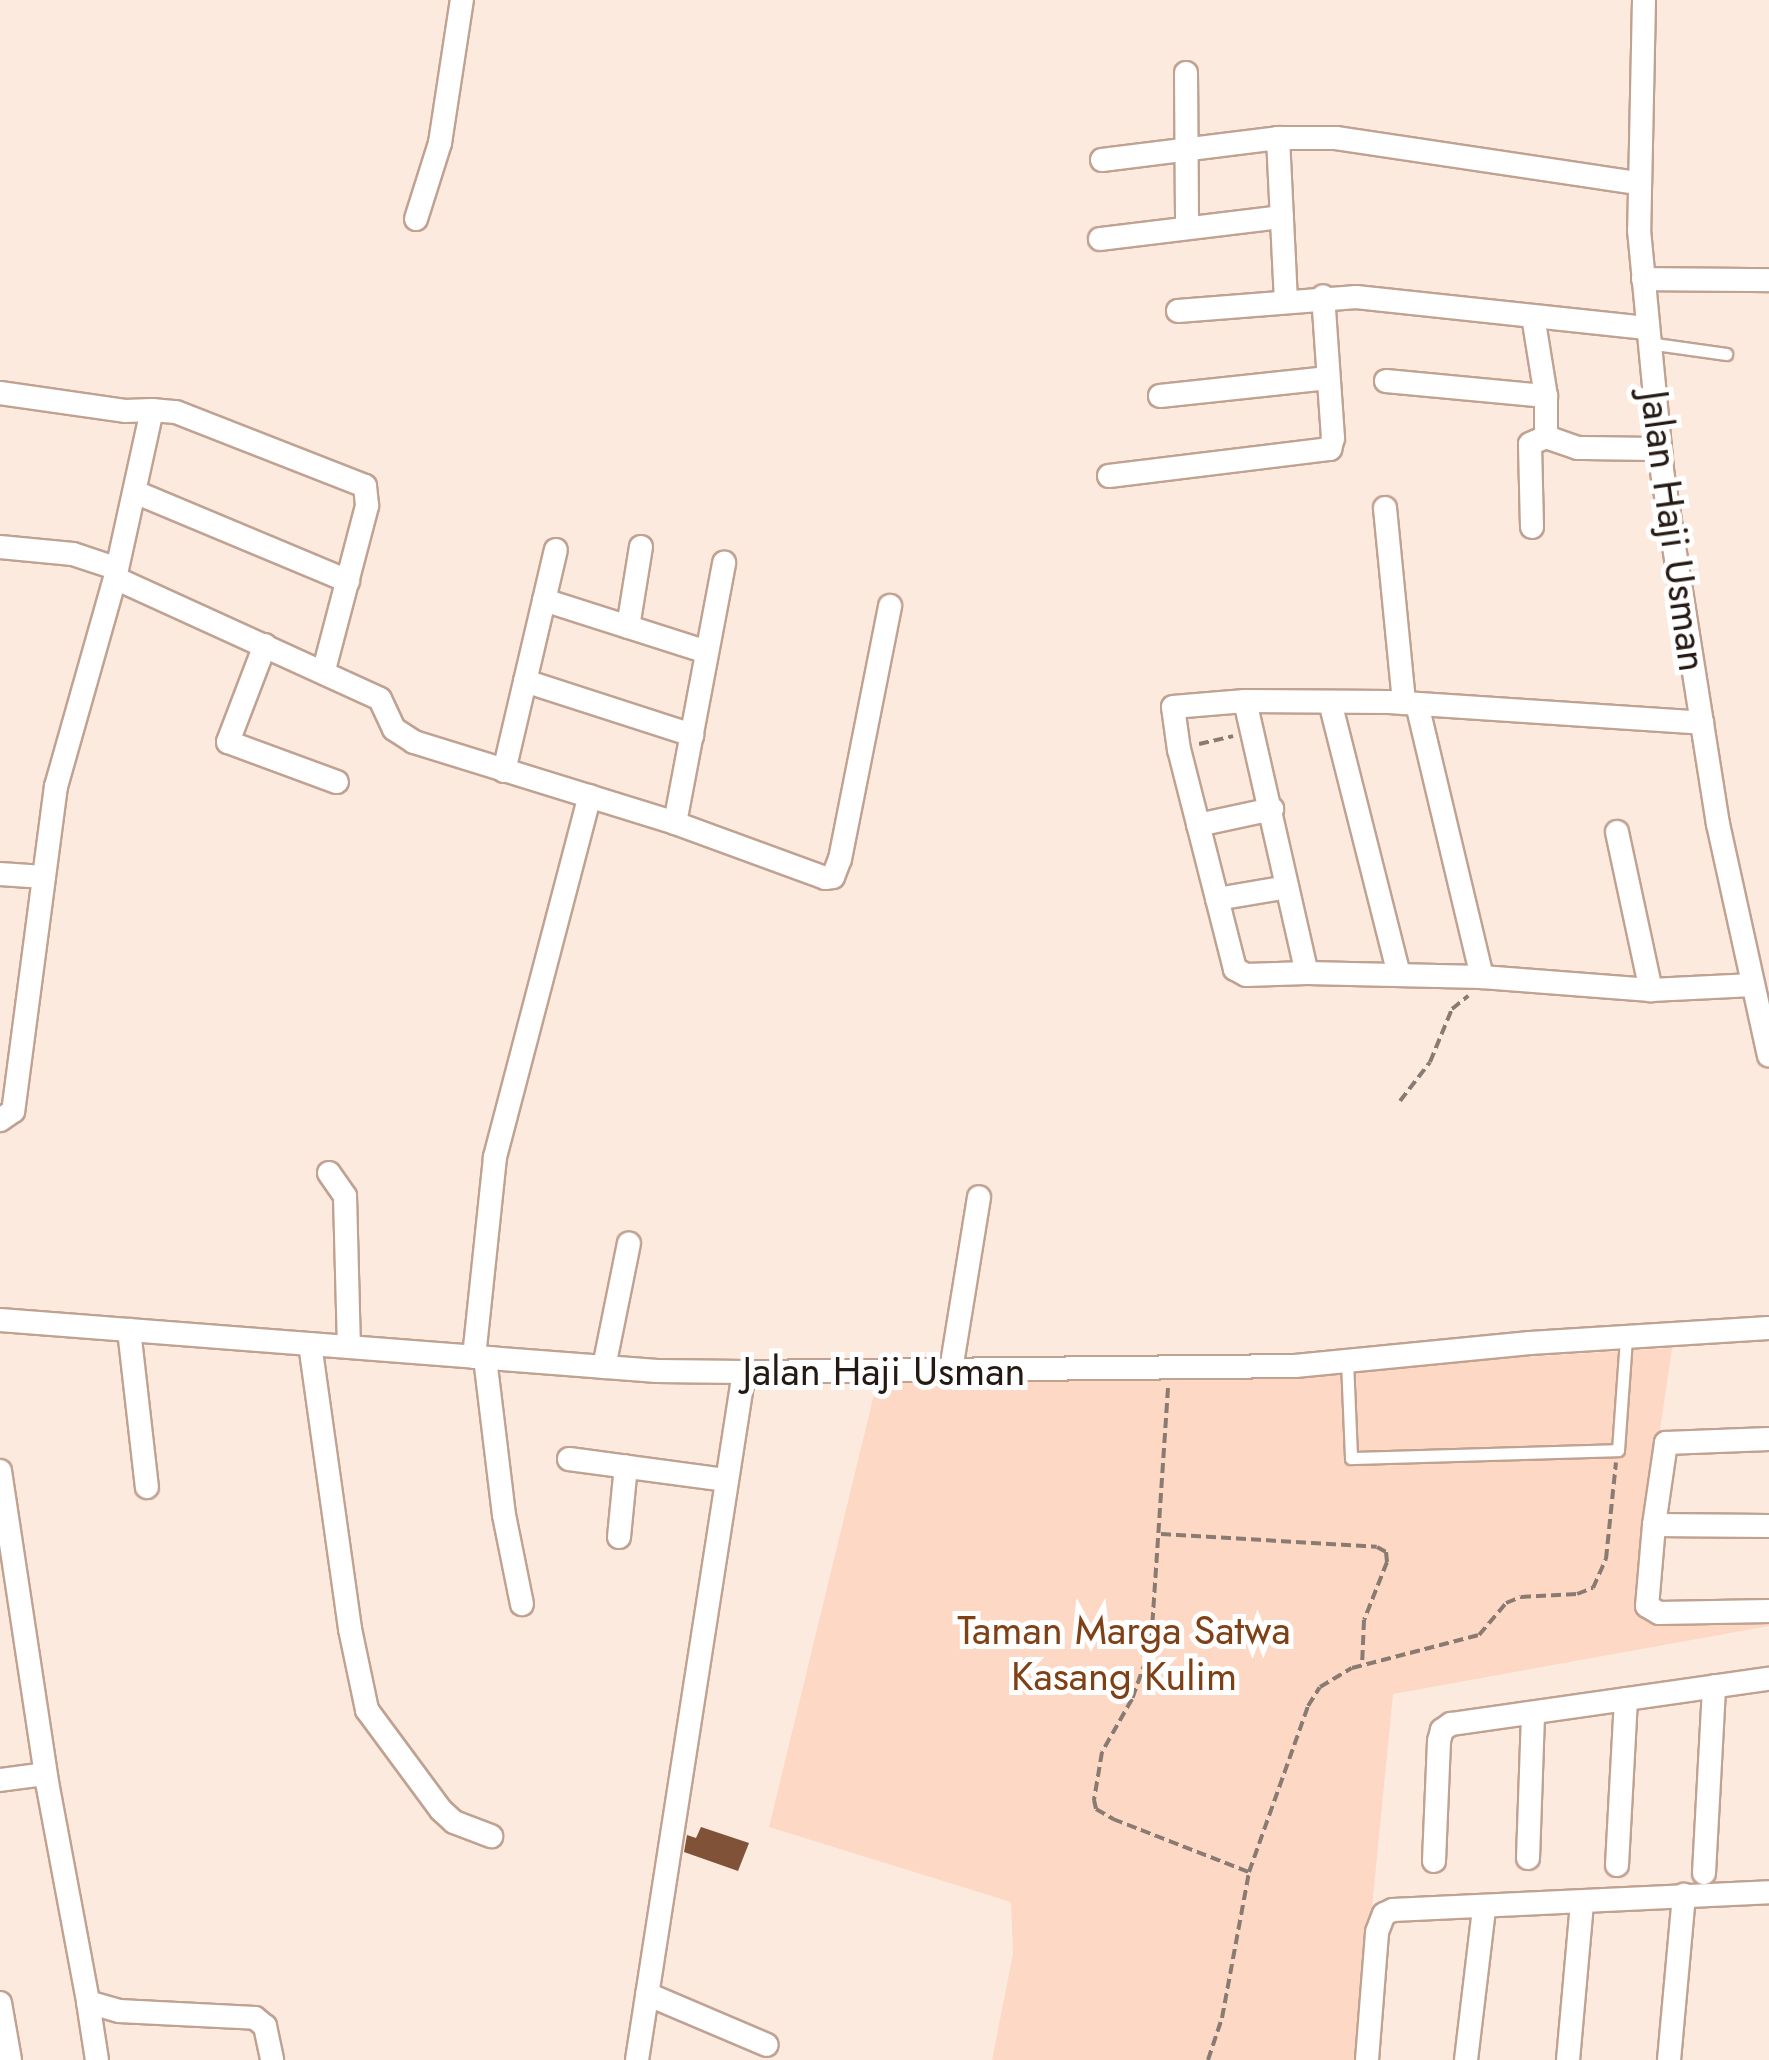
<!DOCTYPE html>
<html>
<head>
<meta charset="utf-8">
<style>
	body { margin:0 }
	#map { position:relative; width:1769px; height:2060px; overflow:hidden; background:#fdeadf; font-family:Jost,sans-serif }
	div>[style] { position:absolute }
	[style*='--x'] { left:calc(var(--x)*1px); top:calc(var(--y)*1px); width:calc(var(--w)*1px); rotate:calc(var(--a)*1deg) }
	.green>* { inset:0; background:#fdd8c4 }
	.building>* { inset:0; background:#805238 }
	.path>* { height:4px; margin-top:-2px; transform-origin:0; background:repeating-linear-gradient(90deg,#897b72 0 10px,transparent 0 15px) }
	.roads { filter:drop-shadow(2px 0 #c0a292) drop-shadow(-2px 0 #c0a292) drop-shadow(0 2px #c0a292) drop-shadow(0 -2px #c0a292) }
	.lane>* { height:11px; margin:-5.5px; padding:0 5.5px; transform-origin:5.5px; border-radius:5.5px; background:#fff }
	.street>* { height:22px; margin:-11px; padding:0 11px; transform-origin:11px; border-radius:11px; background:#fff }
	span { translate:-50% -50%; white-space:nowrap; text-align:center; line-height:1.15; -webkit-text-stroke:10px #fff; paint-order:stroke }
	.street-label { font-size:40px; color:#241913 }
	.park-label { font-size:40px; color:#804016 }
</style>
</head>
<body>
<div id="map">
	<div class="green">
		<i style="clip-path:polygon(1672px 1348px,1642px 1554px,1640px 1618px,1769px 1620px,1769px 1626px,1393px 1694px,1357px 2060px,992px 2060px,1013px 1954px,1011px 1902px,769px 1827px,877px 1382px,1156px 1379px)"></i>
	</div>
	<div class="building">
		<i style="clip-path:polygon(701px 1827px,749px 1843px,738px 1871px,684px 1852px,687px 1835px,696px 1838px)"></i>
	</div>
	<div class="path">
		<i style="--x:1199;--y:744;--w:35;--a:-13"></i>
		<i style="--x:1400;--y:1101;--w:49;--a:-52.4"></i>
		<i style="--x:1430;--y:1062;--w:57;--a:-67.5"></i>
		<i style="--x:1452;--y:1009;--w:21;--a:-39"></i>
		<i style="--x:1168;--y:1388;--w:259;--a:93.8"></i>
		<i style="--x:1151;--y:1646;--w:56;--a:109.7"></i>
		<i style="--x:1132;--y:1699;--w:61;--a:119.5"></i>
		<i style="--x:1102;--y:1752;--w:49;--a:99.5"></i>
		<i style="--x:1094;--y:1800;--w:9;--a:77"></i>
		<i style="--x:1096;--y:1809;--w:20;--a:30"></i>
		<i style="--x:1113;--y:1819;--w:146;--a:21.3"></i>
		<i style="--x:1161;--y:1534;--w:216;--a:3.4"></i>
		<i style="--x:1377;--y:1547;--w:10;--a:29"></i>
		<i style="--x:1386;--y:1552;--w:10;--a:84"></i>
		<i style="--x:1387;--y:1562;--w:62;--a:111.6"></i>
		<i style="--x:1364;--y:1620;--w:45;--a:92.5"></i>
		<i style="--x:1208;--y:2060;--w:44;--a:-71.6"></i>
		<i style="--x:1222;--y:2018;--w:148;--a:-79.5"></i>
		<i style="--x:1249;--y:1872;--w:176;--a:-70.4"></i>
		<i style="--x:1308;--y:1706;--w:22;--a:-58"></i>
		<i style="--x:1320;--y:1687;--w:37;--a:-31"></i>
		<i style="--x:1352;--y:1668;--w:131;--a:-14.6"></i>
		<i style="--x:1479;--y:1635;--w:42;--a:-49.8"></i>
		<i style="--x:1506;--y:1603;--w:16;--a:-22"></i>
		<i style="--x:1521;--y:1597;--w:56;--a:-3.1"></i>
		<i style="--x:1577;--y:1594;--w:17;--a:-21"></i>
		<i style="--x:1593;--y:1588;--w:32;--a:-66"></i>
		<i style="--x:1606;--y:1559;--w:97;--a:-84.1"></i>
	</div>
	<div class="roads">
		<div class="lane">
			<i style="--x:1648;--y:343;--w:79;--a:8"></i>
			<i style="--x:1347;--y:1361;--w:97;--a:87.6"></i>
			<i style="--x:1351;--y:1458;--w:267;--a:-1.7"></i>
			<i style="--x:1618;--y:1450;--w:111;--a:-85.9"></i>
		</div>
		<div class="street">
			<i style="--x:1644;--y:0;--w:230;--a:91.2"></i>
			<i style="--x:1639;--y:230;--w:248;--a:84.5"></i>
			<i style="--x:1663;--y:477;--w:351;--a:81"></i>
			<i style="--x:1718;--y:824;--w:237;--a:77.6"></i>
			<i style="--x:1186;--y:73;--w:155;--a:89.6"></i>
			<i style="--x:1278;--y:138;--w:164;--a:87.2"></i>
			<i style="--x:1102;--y:160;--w:177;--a:-7.1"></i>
			<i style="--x:1278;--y:138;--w:58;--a:0"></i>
			<i style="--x:1336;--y:138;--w:305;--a:8.5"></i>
			<i style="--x:416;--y:219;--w:80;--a:-72.5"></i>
			<i style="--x:440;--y:143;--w:145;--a:-81.3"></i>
			<i style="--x:1100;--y:239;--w:183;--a:-6.9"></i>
			<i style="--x:1643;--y:279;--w:126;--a:0.5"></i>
			<i style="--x:1178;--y:311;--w:179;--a:-4.5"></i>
			<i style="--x:1356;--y:297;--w:292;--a:6.1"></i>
			<i style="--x:1533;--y:316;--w:81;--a:80.8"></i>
			<i style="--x:1546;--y:396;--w:41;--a:90"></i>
			<i style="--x:1386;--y:381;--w:161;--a:5.4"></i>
			<i style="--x:0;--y:393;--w:126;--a:8.2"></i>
			<i style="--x:125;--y:411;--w:27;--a:-2"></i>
			<i style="--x:152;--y:410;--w:172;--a:102.4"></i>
			<i style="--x:115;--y:578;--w:216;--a:105.8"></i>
			<i style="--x:56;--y:786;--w:328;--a:97.5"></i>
			<i style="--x:13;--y:1111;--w:16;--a:145"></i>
			<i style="--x:1160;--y:396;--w:169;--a:-6.1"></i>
			<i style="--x:152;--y:410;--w:24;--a:5"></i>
			<i style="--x:176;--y:412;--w:203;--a:21.4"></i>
			<i style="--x:365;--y:486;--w:20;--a:84"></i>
			<i style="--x:367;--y:506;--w:170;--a:104.7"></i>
			<i style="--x:1109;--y:476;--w:223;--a:-7"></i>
			<i style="--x:1330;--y:449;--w:11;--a:-75"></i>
			<i style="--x:1333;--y:438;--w:142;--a:-94"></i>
			<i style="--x:135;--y:492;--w:231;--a:22.7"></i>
			<i style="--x:1385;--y:508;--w:196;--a:84.4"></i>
			<i style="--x:1532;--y:527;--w:83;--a:-91.4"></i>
			<i style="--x:1530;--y:444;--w:17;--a:-24"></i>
			<i style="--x:1546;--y:437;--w:34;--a:19"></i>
			<i style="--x:1578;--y:448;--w:82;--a:0.7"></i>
			<i style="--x:0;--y:547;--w:73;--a:5.5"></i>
			<i style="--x:73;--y:554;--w:44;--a:18.4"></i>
			<i style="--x:115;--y:578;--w:291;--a:24.5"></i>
			<i style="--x:380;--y:699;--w:33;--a:65"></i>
			<i style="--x:394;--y:729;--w:24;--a:33"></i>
			<i style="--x:414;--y:742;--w:273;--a:17.2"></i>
			<i style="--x:675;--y:823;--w:160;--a:20.1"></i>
			<i style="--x:825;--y:878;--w:8;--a:-7"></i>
			<i style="--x:833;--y:877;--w:19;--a:-69"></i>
			<i style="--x:840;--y:859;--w:258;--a:-78.8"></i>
			<i style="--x:544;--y:600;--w:171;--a:17.7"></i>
			<i style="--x:628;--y:627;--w:81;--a:-80.8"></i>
			<i style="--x:265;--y:645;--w:104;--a:110.9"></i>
			<i style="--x:228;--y:742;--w:116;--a:20.2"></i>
			<i style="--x:525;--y:681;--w:176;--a:17.9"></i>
			<i style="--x:1245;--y:701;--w:279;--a:77.2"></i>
			<i style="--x:1307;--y:973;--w:175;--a:1.3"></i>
			<i style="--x:1482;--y:977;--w:169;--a:4.4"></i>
			<i style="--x:1651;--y:990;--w:102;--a:-2.8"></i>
			<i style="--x:1330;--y:702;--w:281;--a:75.8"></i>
			<i style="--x:1417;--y:704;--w:281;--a:76.6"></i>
			<i style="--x:504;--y:771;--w:227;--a:-76.8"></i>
			<i style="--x:675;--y:823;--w:265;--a:-79.3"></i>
			<i style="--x:1198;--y:825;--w:76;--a:-12.2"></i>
			<i style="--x:1617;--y:832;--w:162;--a:77.9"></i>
			<i style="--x:0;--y:874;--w:44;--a:3.9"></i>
			<i style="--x:1217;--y:899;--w:71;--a:-9.7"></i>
			<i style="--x:1307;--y:973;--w:61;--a:178.1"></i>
			<i style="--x:1246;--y:975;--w:13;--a:-151"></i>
			<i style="--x:1235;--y:969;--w:226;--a:-104.3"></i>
			<i style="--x:1179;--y:750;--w:43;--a:-97.9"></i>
			<i style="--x:1173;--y:707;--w:72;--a:-4.8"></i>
			<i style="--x:1245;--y:701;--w:144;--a:0.4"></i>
			<i style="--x:1389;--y:702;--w:314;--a:3.8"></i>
			<i style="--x:329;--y:1173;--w:28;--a:55"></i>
			<i style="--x:345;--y:1196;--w:151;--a:88.5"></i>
			<i style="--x:0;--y:1320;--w:659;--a:4.44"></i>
			<i style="--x:657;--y:1371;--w:87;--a:0.7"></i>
			<i style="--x:744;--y:1372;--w:551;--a:-0.62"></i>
			<i style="--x:1295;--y:1366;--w:236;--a:-5.6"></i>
			<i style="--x:1530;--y:1343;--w:239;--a:-3.6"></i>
			<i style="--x:129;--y:1330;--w:158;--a:83.5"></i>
			<i style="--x:310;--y:1344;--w:288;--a:82"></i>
			<i style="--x:350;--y:1629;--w:83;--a:78.1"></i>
			<i style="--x:367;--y:1710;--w:124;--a:53.5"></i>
			<i style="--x:441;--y:1810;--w:18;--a:43"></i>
			<i style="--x:454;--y:1822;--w:40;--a:21"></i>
			<i style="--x:474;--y:1357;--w:201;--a:-84"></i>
			<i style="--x:495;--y:1157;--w:373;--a:-75.3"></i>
			<i style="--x:485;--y:1358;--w:158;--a:83.1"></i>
			<i style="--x:504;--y:1515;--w:91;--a:78.6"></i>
			<i style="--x:604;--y:1367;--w:126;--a:-78.6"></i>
			<i style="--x:951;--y:1370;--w:175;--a:-80.8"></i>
			<i style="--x:569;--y:1459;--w:159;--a:7.6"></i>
			<i style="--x:0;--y:1471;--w:315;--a:81.4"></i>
			<i style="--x:47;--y:1782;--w:224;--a:79.4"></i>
			<i style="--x:88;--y:2002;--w:32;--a:16"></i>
			<i style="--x:119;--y:2011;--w:136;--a:2.9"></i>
			<i style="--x:255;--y:2018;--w:13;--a:39"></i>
			<i style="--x:265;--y:2026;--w:35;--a:78"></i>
			<i style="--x:1654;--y:1525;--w:83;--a:-81.7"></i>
			<i style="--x:1666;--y:1443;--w:103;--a:-2.2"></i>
			<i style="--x:1769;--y:1526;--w:115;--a:-179.5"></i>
			<i style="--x:1654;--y:1525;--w:81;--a:94.9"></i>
			<i style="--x:1647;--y:1606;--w:14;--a:30"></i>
			<i style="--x:1659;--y:1613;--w:110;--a:-1"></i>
			<i style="--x:619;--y:1537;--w:71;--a:-84.4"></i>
			<i style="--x:0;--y:1780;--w:45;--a:-7.6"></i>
			<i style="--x:1528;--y:1858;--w:145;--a:-88"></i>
			<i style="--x:1434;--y:1861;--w:120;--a:-87.6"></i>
			<i style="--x:1439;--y:1741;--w:11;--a:-75"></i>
			<i style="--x:1442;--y:1730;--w:11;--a:-34"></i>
			<i style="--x:1451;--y:1724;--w:321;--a:-8.1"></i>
			<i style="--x:1617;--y:1865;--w:166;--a:-86.9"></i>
			<i style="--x:1704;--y:1873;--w:187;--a:-86.9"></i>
			<i style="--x:647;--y:1994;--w:130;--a:23"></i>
			<i style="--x:88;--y:2002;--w:59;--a:81.2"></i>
			<i style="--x:0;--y:2003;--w:58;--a:80"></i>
			<i style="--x:637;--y:2060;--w:696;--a:-81.16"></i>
			<i style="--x:1367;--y:2060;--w:128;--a:-85.5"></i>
			<i style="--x:1377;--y:1932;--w:19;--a:-69"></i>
			<i style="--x:1384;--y:1914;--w:10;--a:-24"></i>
			<i style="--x:1393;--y:1910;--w:376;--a:-2.7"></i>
			<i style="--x:1466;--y:2060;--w:153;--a:-83.2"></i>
			<i style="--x:1568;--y:2060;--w:159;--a:-84.9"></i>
			<i style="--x:1669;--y:2060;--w:166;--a:-84.8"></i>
		</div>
	</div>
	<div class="street-label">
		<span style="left:1674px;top:531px;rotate:82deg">Jalan Haji Usman</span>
		<span style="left:884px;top:1371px">Jalan Haji Usman</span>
	</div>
	<div class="park-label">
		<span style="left:1124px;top:1653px">Taman Marga Satwa<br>Kasang Kulim</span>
	</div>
</div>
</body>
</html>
